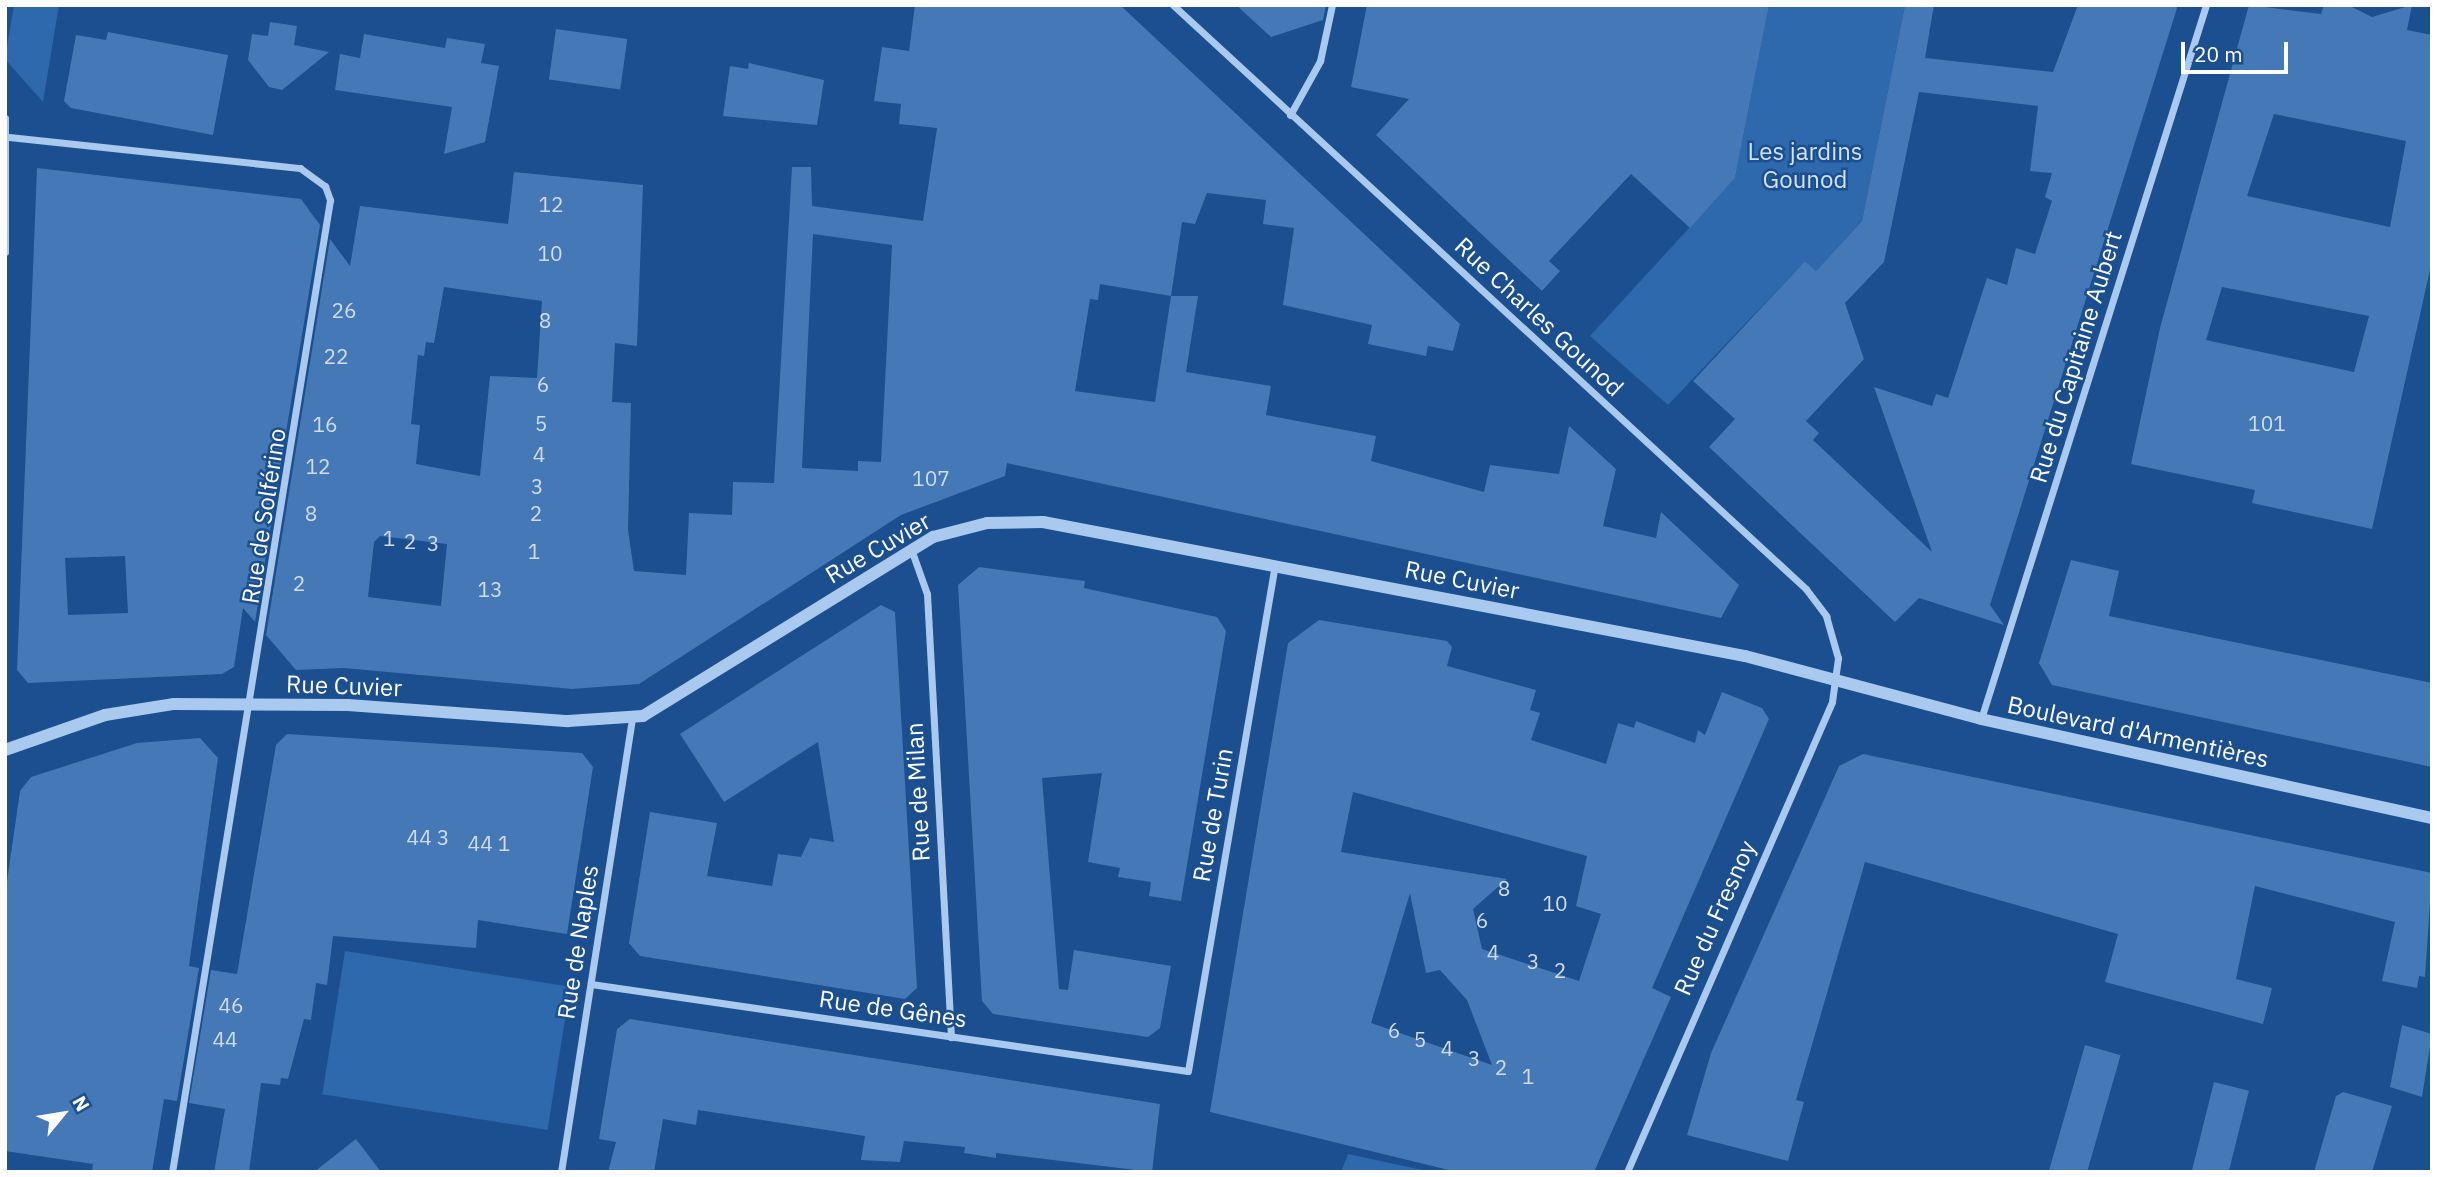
<!DOCTYPE html>
<html>
<head>
<meta charset="utf-8">
<style>
	body { margin:0 }
	#map { position:relative; width:2437px; height:1177px; overflow:hidden; background:#1b4f8f; font-family:"IBM Plex Sans",sans-serif }
	div>[style] { position:absolute }
	[style*='--x'] { left:calc(var(--x)*1px); top:calc(var(--y)*1px); width:calc(var(--w)*1px); rotate:calc(var(--a)*1deg) }
	.green>* { inset:0; background:#2e69ad; transform-origin:0 0 }
	.building>* { inset:0; background:#4478b7; transform-origin:0 0 }
	.minor>* { height:7px; margin:-3.5px; padding:0 3.5px; transform-origin:3.5px; border-radius:3.5px; background:#a9c9ee }
	.tertiary>* { height:12px; margin:-6px; padding:0 6px; transform-origin:6px; border-radius:6px; background:#a9c9ee }
	span { translate:-50% -50%; white-space:nowrap; text-align:center; line-height:1.15; -webkit-text-stroke:5px #1b4f8f; paint-order:stroke }
	.number-label { font-size:21px; color:#d0dded }
	.number-label span { -webkit-text-stroke-width:0 }
	.park-label { font-size:24px; color:#cfe3fa }
	.street-label { font-size:24px; color:#fff }
	.frame { position:absolute; inset:0; border:7px solid #fff; pointer-events:none }
	.north { position:absolute; left:28px; top:1079px; width:70px; height:70px; -webkit-text-stroke:5px #1b4f8f; paint-order:stroke; rotate:60deg; font-size:19px; font-weight:700; line-height:28px; text-align:center; color:#fff }
	.north::after { content:''; display:block; margin:auto; width:24px; height:32px; background:#fff; clip-path:polygon(50% 0,100% 100%,50% 72%,0 100%) }
	.scale { position:absolute; left:2181px; top:42px; width:107px; height:32px; box-sizing:border-box; border:4px solid #fff; border-top:0; padding-left:9px; font-size:21px; line-height:24px; white-space:nowrap; color:#fff; -webkit-text-stroke:5px #1b4f8f; paint-order:stroke }
</style>
</head>
<body>
<div id="map">
	<div class="green">
		<i style="clip-path:polygon(14px 5px,59px 5px,43px 102px,5px 59px)"></i>
		<i style="clip-path:polygon(1769px 5px,1905px 5px,1862px 221px,1816px 271px,1805px 261px,1668px 405px,1590px 336px,1735px 178px)"></i>
		<i style="left:345px;top:951px;width:228px;height:145px;rotate:9deg"></i>
		<i style="clip-path:polygon(1348px 1154px,1432px 1172px,1341px 1172px)"></i>
	</div>
	<div class="building">
		<i style="clip-path:polygon(evenodd,915px 5px,1120px 5px,1460px 324px,1453px 351px,1428px 346px,1426px 356px,1368px 344px,1372px 325px,1283px 305px,1294px 228px,1263px 224px,1266px 200px,1207px 193px,1195px 224px,1182px 222px,1171px 296px,1198px 296px,1186px 372px,1271px 386px,1266px 415px,1376px 436px,1371px 461px,1484px 492px,1490px 465px,1559px 474px,1569px 426px,1616px 469px,1603px 526px,1656px 538px,1661px 512px,1739px 585px,1721px 618px,1007px 463px,1005px 476px,901px 515px,639px 684px,572px 689px,344px 668px,296px 670px,266px 635px,330px 239px,350px 266px,360px 206px,508px 224px,514px 172px,643px 185px,637px 346px,615px 343px,612px 402px,631px 403px,628px 530px,634px 571px,686px 575px,689px 513px,732px 515px,733px 482px,774px 483px,792px 167px,811px 167px,812px 206px,923px 221px,937px 128px,899px 124px,901px 104px,874px 101px,882px 47px,909px 51px,915px 5px,813px 234px,892px 245px,881px 462px,858px 461px,858px 471px,802px 468px,813px 234px,915px 5px,1100px 284px,1171px 296px,1155px 402px,1075px 391px,1090px 299px,1098px 300px,1100px 284px,915px 5px,444px 287px,542px 301px,537px 378px,490px 376px,480px 476px,416px 464px,420px 425px,411px 424px,418px 355px,424px 356px,426px 342px,434px 343px,444px 287px,915px 5px,380px 536px,447px 544px,441px 606px,368px 597px,374px 542px,380px 536px)"></i>
		<i style="clip-path:polygon(1236px 5px,1326px 5px,1323px 20px,1271px 37px)"></i>
		<i style="clip-path:polygon(1367px 5px,1769px 5px,1735px 178px,1690px 228px,1631px 174px,1549px 261px,1560px 271px,1542px 291px,1376px 135px,1409px 99px,1351px 87px)"></i>
		<i style="clip-path:polygon(evenodd,1905px 5px,1934px 5px,1925px 58px,2053px 72px,2078px 5px,2178px 5px,1990px 605px,2004px 625px,1919px 598px,1895px 622px,1709px 447px,1735px 419px,1693px 381px,1805px 261px,1816px 271px,1862px 221px,1905px 5px,1919px 92px,2038px 106px,2030px 171px,2052px 173px,2045px 197px,2052px 201px,2035px 254px,2016px 248px,2007px 285px,1987px 278px,1948px 398px,1936px 394px,1932px 406px,1874px 387px,1932px 552px,1813px 440px,1819px 433px,1806px 421px,1864px 359px,1845px 303px,1884px 262px,1919px 92px)"></i>
		<i style="clip-path:polygon(evenodd,2249px 5px,2321px 14px,2324px 5px,2348px 5px,2372px 17px,2412px 5px,2407px 30px,2432px 35px,2432px 261px,2372px 529px,2252px 503px,2255px 490px,2131px 464px,2160px 328px,2249px 5px,2274px 114px,2406px 141px,2390px 227px,2247px 196px,2274px 114px,2249px 5px,2222px 287px,2369px 316px,2354px 372px,2206px 340px,2222px 287px)"></i>
		<i style="clip-path:polygon(270px 22px,297px 26px,294px 45px,329px 52px,282px 90px,269px 87px,248px 60px,252px 34px,268px 36px)"></i>
		<i style="left:556px;top:29px;width:72px;height:51px;rotate:8deg"></i>
		<i style="clip-path:polygon(108px 32px,228px 55px,213px 135px,71px 108px,64px 101px,76px 35px,106px 40px)"></i>
		<i style="clip-path:polygon(364px 34px,445px 48px,447px 38px,485px 44px,481px 63px,499px 66px,485px 142px,444px 154px,452px 107px,335px 90px,340px 54px,360px 58px)"></i>
		<i style="clip-path:polygon(749px 63px,824px 80px,817px 125px,723px 116px,730px 66px,748px 69px)"></i>
		<i style="clip-path:polygon(evenodd,37px 168px,301px 199px,320px 225px,255px 622px,243px 608px,234px 667px,222px 674px,28px 683px,17px 670px,37px 168px,125px 556px,128px 613px,68px 615px,65px 558px,125px 556px)"></i>
		<i style="clip-path:polygon(2071px 560px,2119px 571px,2109px 616px,2432px 683px,2432px 767px,2052px 685px,2039px 663px)"></i>
		<i style="clip-path:polygon(979px 567px,1085px 581px,1084px 588px,1217px 617px,1226px 631px,1181px 901px,1149px 896px,1151px 882px,1118px 877px,1120px 868px,1088px 862px,1102px 773px,1042px 778px,1059px 989px,1068px 990px,1074px 950px,1171px 966px,1160px 1028px,1148px 1037px,993px 1014px,982px 1001px,958px 585px)"></i>
		<i style="clip-path:polygon(881px 605px,895px 612px,917px 988px,905px 999px,640px 956px,629px 943px,650px 812px,717px 823px,707px 876px,772px 886px,778px 854px,801px 857px,810px 838px,834px 842px,818px 742px,724px 802px,680px 734px)"></i>
		<i style="clip-path:polygon(evenodd,1319px 620px,1447px 641px,1452px 647px,1447px 666px,1536px 690px,1530px 710px,1540px 713px,1531px 740px,1606px 764px,1618px 723px,1634px 728px,1636px 721px,1695px 743px,1698px 730px,1705px 735px,1722px 692px,1762px 708px,1769px 719px,1652px 988px,1671px 997px,1594px 1172px,1457px 1172px,1210px 1112px,1288px 643px,1319px 620px,1353px 792px,1587px 856px,1576px 906px,1601px 914px,1579px 981px,1482px 949px,1473px 909px,1507px 879px,1341px 852px,1353px 792px,1319px 620px,1410px 893px,1426px 973px,1440px 970px,1467px 1000px,1492px 1065px,1371px 1023px,1410px 893px)"></i>
		<i style="clip-path:polygon(287px 734px,582px 753px,593px 767px,567px 934px,478px 920px,476px 948px,333px 936px,327px 985px,316px 983px,311px 1020px,304px 1019px,288px 1079px,281px 1078px,280px 1085px,261px 1083px,249px 1172px,214px 1172px,225px 1109px,189px 1103px,211px 970px,237px 974px,276px 745px)"></i>
		<i style="clip-path:polygon(200px 738px,218px 758px,189px 966px,199px 968px,177px 1101px,164px 1099px,152px 1172px,92px 1172px,93px 1164px,5px 1151px,5px 895px,20px 791px,31px 777px,137px 743px)"></i>
		<i style="clip-path:polygon(1863px 754px,2432px 873px,2425px 977px,2419px 976px,2417px 988px,2382px 981px,2395px 922px,2255px 886px,2236px 979px,2272px 988px,2263px 1024px,2105px 982px,2118px 934px,1865px 862px,1796px 1100px,1804px 1102px,1788px 1161px,1687px 1135px,1711px 1053px,1839px 766px)"></i>
		<i style="clip-path:polygon(630px 1019px,1160px 1104px,1152px 1172px,996px 1153px,996px 1158px,964px 1153px,965px 1147px,904px 1141px,900px 1162px,861px 1160px,865px 1136px,698px 1110px,696px 1125px,663px 1119px,654px 1172px,608px 1172px,616px 1142px,599px 1139px,617px 1029px)"></i>
		<i style="clip-path:polygon(2402px 1025px,2432px 1034px,2422px 1097px,2390px 1087px)"></i>
		<i style="left:2085px;top:1045px;width:37px;height:132px;rotate:16deg"></i>
		<i style="left:2214px;top:1082px;width:36px;height:94px;rotate:14deg"></i>
		<i style="clip-path:polygon(2343px 1092px,2392px 1106px,2372px 1172px,2314px 1172px,2336px 1096px)"></i>
		<i style="clip-path:polygon(356px 1139px,381px 1172px,314px 1172px)"></i>
	</div>
	<div class="minor">
		<i style="--x:1173;--y:5;--w:861;--a:42.69"></i>
		<i style="--x:1806;--y:589;--w:34;--a:53"></i>
		<i style="--x:1826;--y:616;--w:44;--a:74.1"></i>
		<i style="--x:1838;--y:658;--w:44;--a:97.8"></i>
		<i style="--x:1832;--y:702;--w:513;--a:113.57"></i>
		<i style="--x:1290;--y:115;--w:62;--a:-60.9"></i>
		<i style="--x:1320;--y:61;--w:57;--a:-77.9"></i>
		<i style="--x:5;--y:118;--w:134;--a:90"></i>
		<i style="--x:9;--y:137;--w:293;--a:6.1"></i>
		<i style="--x:300;--y:168;--w:31;--a:36"></i>
		<i style="--x:325;--y:186;--w:15;--a:70"></i>
		<i style="--x:330;--y:200;--w:985;--a:99.23"></i>
		<i style="--x:911;--y:549;--w:48;--a:70.4"></i>
		<i style="--x:927;--y:594;--w:444;--a:86.9"></i>
		<i style="--x:1981;--y:719;--w:749;--a:-72.51"></i>
		<i style="--x:591;--y:984;--w:603;--a:8.29"></i>
		<i style="--x:1188;--y:1071;--w:514;--a:-80.26"></i>
		<i style="--x:561;--y:1172;--w:460;--a:-81.1"></i>
	</div>
	<div class="tertiary">
		<i style="--x:5;--y:750;--w:106;--a:-19.3"></i>
		<i style="--x:105;--y:715;--w:70;--a:-9.1"></i>
		<i style="--x:174;--y:704;--w:174;--a:0.3"></i>
		<i style="--x:348;--y:705;--w:221;--a:4.2"></i>
		<i style="--x:568;--y:721;--w:75;--a:-3.8"></i>
		<i style="--x:643;--y:716;--w:341;--a:-31.7"></i>
		<i style="--x:933;--y:537;--w:56;--a:-14.5"></i>
		<i style="--x:987;--y:523;--w:56;--a:-1"></i>
		<i style="--x:1043;--y:522;--w:715;--a:10.81"></i>
		<i style="--x:1745;--y:656;--w:244;--a:14.9"></i>
		<i style="--x:1981;--y:719;--w:462;--a:12.4"></i>
	</div>
	<div class="number-label">
		<span style="left:551px;top:204px">12</span>
		<span style="left:550px;top:253px">10</span>
		<span style="left:344px;top:310px">26</span>
		<span style="left:545px;top:320px">8</span>
		<span style="left:336px;top:356px">22</span>
		<span style="left:543px;top:384px">6</span>
		<span style="left:541px;top:423px">5</span>
		<span style="left:2267px;top:423px">101</span>
		<span style="left:325px;top:424px">16</span>
		<span style="left:539px;top:454px">4</span>
		<span style="left:318px;top:466px">12</span>
		<span style="left:931px;top:478px">107</span>
		<span style="left:537px;top:486px">3</span>
		<span style="left:311px;top:513px">8</span>
		<span style="left:536px;top:513px">2</span>
		<span style="left:389px;top:538px">1</span>
		<span style="left:410px;top:541px">2</span>
		<span style="left:433px;top:543px">3</span>
		<span style="left:534px;top:551px">1</span>
		<span style="left:299px;top:583px">2</span>
		<span style="left:490px;top:589px">13</span>
		<span style="left:428px;top:837px">44 3</span>
		<span style="left:489px;top:843px">44 1</span>
		<span style="left:1504px;top:888px">8</span>
		<span style="left:1555px;top:903px">10</span>
		<span style="left:1482px;top:920px">6</span>
		<span style="left:1493px;top:952px">4</span>
		<span style="left:1533px;top:961px">3</span>
		<span style="left:1560px;top:970px">2</span>
		<span style="left:231px;top:1005px">46</span>
		<span style="left:1394px;top:1030px">6</span>
		<span style="left:225px;top:1039px">44</span>
		<span style="left:1420px;top:1039px">5</span>
		<span style="left:1447px;top:1048px">4</span>
		<span style="left:1474px;top:1058px">3</span>
		<span style="left:1501px;top:1067px">2</span>
		<span style="left:1528px;top:1076px">1</span>
	</div>
	<div class="park-label">
		<span style="left:1805px;top:166px">Les jardins<br>Gounod</span>
	</div>
	<div class="street-label">
		<span style="left:1539px;top:317px;rotate:43deg">Rue Charles Gounod</span>
		<span style="left:2076px;top:357px;rotate:-73deg">Rue du Capitaine Aubert</span>
		<span style="left:264px;top:516px;rotate:-81deg">Rue de Solférino</span>
		<span style="left:878px;top:548px;rotate:-30deg">Rue Cuvier</span>
		<span style="left:1462px;top:580px;rotate:11deg">Rue Cuvier</span>
		<span style="left:344px;top:686px;rotate:2deg">Rue Cuvier</span>
		<span style="left:2138px;top:732px;rotate:12deg">Boulevard d'Armentières</span>
		<span style="left:918px;top:792px;rotate:-93deg">Rue de Milan</span>
		<span style="left:1213px;top:815px;rotate:-80deg">Rue de Turin</span>
		<span style="left:1715px;top:918px;rotate:-66deg">Rue du Fresnoy</span>
		<span style="left:578px;top:942px;rotate:-81deg">Rue de Naples</span>
		<span style="left:893px;top:1009px;rotate:8deg">Rue de Gênes</span>
	</div>
	<div class="frame"></div>
	<div class="north">N</div>
	<div class="scale">20 m</div>
</div>
</body>
</html>
